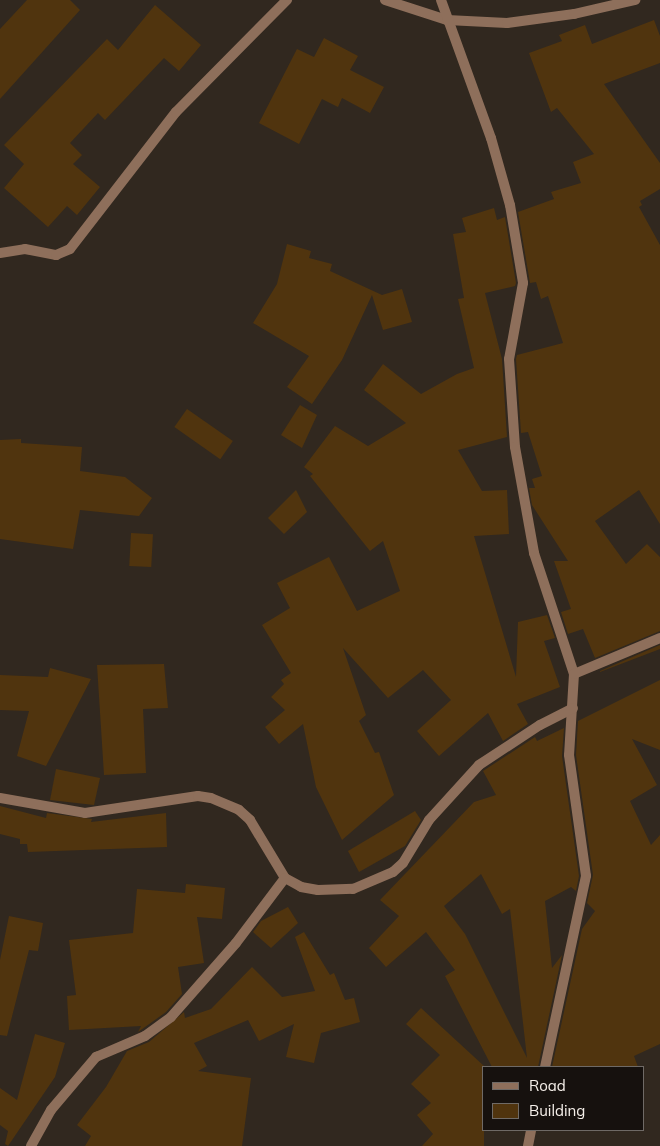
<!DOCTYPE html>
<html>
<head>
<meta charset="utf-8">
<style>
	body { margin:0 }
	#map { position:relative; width:660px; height:1146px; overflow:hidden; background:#31281f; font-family:Mulish,sans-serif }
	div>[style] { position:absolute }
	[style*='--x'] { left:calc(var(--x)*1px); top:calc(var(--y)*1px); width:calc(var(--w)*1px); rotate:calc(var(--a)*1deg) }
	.building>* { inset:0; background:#50340e; transform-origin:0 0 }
	.street>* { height:10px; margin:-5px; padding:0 5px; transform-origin:5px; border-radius:5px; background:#8e6f5b }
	span { translate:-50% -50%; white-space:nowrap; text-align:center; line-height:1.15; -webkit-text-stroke:5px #16110e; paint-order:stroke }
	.legend { position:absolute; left:482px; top:1066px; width:162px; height:65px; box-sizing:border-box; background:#16110e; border:1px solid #6f6a66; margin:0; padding:6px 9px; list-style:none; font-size:15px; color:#f5efe9 }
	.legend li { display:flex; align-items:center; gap:10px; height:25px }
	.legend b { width:25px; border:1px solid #6f6a66 }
</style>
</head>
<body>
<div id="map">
	<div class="building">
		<i style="clip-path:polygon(27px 0,70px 0,80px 10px,0 99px,0 29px)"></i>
		<i style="clip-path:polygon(155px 5px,201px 45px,179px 71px,164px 58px,105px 120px,98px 113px,70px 143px,82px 155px,73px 164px,100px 187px,77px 215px,67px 206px,48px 227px,4px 188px,24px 164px,4px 145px,107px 39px,118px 50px)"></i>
		<i style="clip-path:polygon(654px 20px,660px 36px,660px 63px,604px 84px,660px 163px,660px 189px,640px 201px,642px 205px,639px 207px,660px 245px,660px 524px,639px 490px,595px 521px,626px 564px,647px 544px,660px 557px,660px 631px,595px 658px,583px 629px,568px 634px,561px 612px,571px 609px,554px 561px,568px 561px,532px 505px,529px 488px,535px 488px,532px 479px,542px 476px,528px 432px,521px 433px,516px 359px,517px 355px,563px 343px,548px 296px,541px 299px,536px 282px,530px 283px,518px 212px,554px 199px,551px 192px,581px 183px,573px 162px,594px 154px,557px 108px,551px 112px,529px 53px,562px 41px,559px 35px,585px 25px,592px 44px)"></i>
		<i style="clip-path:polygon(324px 38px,358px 56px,350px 70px,384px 87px,370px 113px,342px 98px,338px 107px,322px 99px,299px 144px,259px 123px,297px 49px,314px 57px)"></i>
		<i style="clip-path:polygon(494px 208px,497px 220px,505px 217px,516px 283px,515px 286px,485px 293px,502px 359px,507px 437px,458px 450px,482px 491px,507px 490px,509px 534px,474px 536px,516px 677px,518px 622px,547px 615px,555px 638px,544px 641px,560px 687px,517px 704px,528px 724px,503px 741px,488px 713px,439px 756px,417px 731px,451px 700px,423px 670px,388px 698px,343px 648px,366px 715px,359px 721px,375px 753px,379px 752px,394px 795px,342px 840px,316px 787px,303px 724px,279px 744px,265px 727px,285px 710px,271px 697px,284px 684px,281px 680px,291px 673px,262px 625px,290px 608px,277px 583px,329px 557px,357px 611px,400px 591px,383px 541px,370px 551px,310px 476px,313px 474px,304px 467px,335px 426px,368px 446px,406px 423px,364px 390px,383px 364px,421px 394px,457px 374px,474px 368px,458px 299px,464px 298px,453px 234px,466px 232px,462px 218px)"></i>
		<i style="clip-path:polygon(287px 244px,311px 251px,309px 258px,332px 264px,330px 271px,382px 295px,402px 289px,412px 322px,383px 330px,372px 295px,342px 360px,312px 404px,287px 387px,309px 356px,253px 323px,277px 284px)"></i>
		<i style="clip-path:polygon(300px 405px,317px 415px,302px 448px,281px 435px)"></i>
		<i style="left:187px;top:409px;width:56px;height:22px;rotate:35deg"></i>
		<i style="clip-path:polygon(21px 439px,21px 443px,82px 447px,80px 471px,125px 477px,152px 498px,139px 516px,80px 510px,73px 549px,0 539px,0 440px)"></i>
		<i style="clip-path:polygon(296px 490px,307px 512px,284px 534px,268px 518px)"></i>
		<i style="left:131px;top:533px;width:22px;height:33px;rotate:3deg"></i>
		<i style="clip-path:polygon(660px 645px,660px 649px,600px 672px,600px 671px)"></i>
		<i style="clip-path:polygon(164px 664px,168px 708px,143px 709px,146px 773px,104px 775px,97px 665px)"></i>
		<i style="clip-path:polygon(50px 668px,91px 679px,46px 766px,17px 756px,29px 711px,0 710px,0 675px,48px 677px)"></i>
		<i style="clip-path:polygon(660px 680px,660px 750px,632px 739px,657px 785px,630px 801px,651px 845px,660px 835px,660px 1044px,634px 1056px,638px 1067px,552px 1067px,582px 929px,595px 911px,587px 903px,593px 875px,576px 755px,578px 721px)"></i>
		<i style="clip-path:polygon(evenodd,564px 728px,562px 756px,579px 876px,576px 891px,571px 887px,545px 901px,552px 968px,562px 955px,538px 1067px,492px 1067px,445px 976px,455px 970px,426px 932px,386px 967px,369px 948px,399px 916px,380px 900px,474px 802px,496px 795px,483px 771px,535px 737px,537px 741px,564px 728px,481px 874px,502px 914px,510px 909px,527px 1058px,465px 934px,444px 906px,481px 874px)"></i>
		<i style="clip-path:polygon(56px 769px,100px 778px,94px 805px,50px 800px)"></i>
		<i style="clip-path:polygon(0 806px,46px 818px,47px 813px,92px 819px,91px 822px,166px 813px,167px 847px,28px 852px,27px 844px,20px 844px,20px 839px,0 834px)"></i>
		<i style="clip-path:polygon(415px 811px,421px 820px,405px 846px,359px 872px,348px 851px)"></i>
		<i style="clip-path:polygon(186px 884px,225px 888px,222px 919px,197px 917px,204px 963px,178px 967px,182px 994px,166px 1012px,138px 1032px,141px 1026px,69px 1030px,67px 996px,76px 995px,69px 940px,133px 933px,137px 889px,185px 893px)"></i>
		<i style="clip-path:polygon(288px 907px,298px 923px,271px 948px,253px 932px,261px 921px)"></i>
		<i style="clip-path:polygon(9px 916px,43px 923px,38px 951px,29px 950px,7px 1036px,0 1035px,0 960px)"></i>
		<i style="clip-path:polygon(304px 932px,330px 975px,334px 973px,345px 1000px,354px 998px,360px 1022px,321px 1033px,314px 1063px,286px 1057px,294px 1024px,259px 1041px,248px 1020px,194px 1043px,207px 1066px,198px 1071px,251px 1078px,242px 1146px,85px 1146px,91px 1136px,77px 1125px,106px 1087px,127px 1051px,149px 1042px,184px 1012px,185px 1018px,211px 1009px,252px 967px,282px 997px,315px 991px,295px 937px)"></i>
		<i style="clip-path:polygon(421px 1008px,484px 1066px,484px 1146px,422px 1146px,433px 1134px,417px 1115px,431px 1103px,411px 1084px,440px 1055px,406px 1024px)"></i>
		<i style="clip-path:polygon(35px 1034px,65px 1043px,55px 1077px,8px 1146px,5px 1144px,8px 1131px,0 1125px,0 1088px,17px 1100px)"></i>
	</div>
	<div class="street">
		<i style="--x:385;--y:0;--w:65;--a:17.9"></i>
		<i style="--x:447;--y:20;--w:60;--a:2.9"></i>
		<i style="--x:507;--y:23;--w:68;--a:-7.7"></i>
		<i style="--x:574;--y:14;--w:63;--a:-12.9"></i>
		<i style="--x:441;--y:0;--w:147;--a:70.1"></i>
		<i style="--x:491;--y:138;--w:70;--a:74.2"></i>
		<i style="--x:510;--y:205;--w:79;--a:80.5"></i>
		<i style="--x:523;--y:283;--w:77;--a:100.4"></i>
		<i style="--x:509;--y:359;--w:88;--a:86.1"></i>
		<i style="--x:515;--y:447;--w:108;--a:79.8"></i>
		<i style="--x:534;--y:553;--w:127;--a:71.7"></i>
		<i style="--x:574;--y:674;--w:81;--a:93.5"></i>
		<i style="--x:569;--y:755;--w:122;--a:82"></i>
		<i style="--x:586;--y:876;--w:195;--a:102.1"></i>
		<i style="--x:0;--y:253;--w:25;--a:-9"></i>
		<i style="--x:25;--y:249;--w:32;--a:11"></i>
		<i style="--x:56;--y:255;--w:15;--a:-23"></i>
		<i style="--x:70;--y:249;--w:173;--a:-52.3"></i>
		<i style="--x:176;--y:112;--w:158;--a:-45.3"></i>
		<i style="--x:574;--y:674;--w:93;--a:-22.7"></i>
		<i style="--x:0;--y:798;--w:86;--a:10"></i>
		<i style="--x:85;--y:813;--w:114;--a:-8.6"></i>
		<i style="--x:198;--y:796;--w:13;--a:9"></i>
		<i style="--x:211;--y:798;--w:30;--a:23"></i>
		<i style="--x:239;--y:810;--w:15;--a:42"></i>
		<i style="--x:250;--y:820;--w:68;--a:58.9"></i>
		<i style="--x:285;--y:878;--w:18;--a:29"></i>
		<i style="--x:301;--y:887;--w:17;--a:10"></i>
		<i style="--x:318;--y:890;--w:35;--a:-2"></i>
		<i style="--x:353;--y:889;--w:43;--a:-23"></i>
		<i style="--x:393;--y:872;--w:13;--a:-42"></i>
		<i style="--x:403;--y:863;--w:50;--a:-58.8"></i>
		<i style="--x:429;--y:820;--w:74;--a:-47.7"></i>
		<i style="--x:479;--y:765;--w:73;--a:-33.3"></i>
		<i style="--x:540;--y:725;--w:37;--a:-27"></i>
		<i style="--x:31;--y:1146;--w:41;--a:-60.9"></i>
		<i style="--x:51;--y:1110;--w:70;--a:-49.7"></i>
		<i style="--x:96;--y:1057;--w:53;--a:-23.2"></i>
		<i style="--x:145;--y:1036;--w:32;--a:-36"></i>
		<i style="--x:171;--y:1017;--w:98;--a:-48.7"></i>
		<i style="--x:236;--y:943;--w:81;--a:-53"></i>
		<i style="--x:528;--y:1146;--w:16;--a:-79"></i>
	</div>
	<ul class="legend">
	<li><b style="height:6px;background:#8e6f5b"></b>Road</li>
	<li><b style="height:14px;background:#50340e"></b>Building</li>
	</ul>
</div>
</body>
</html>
